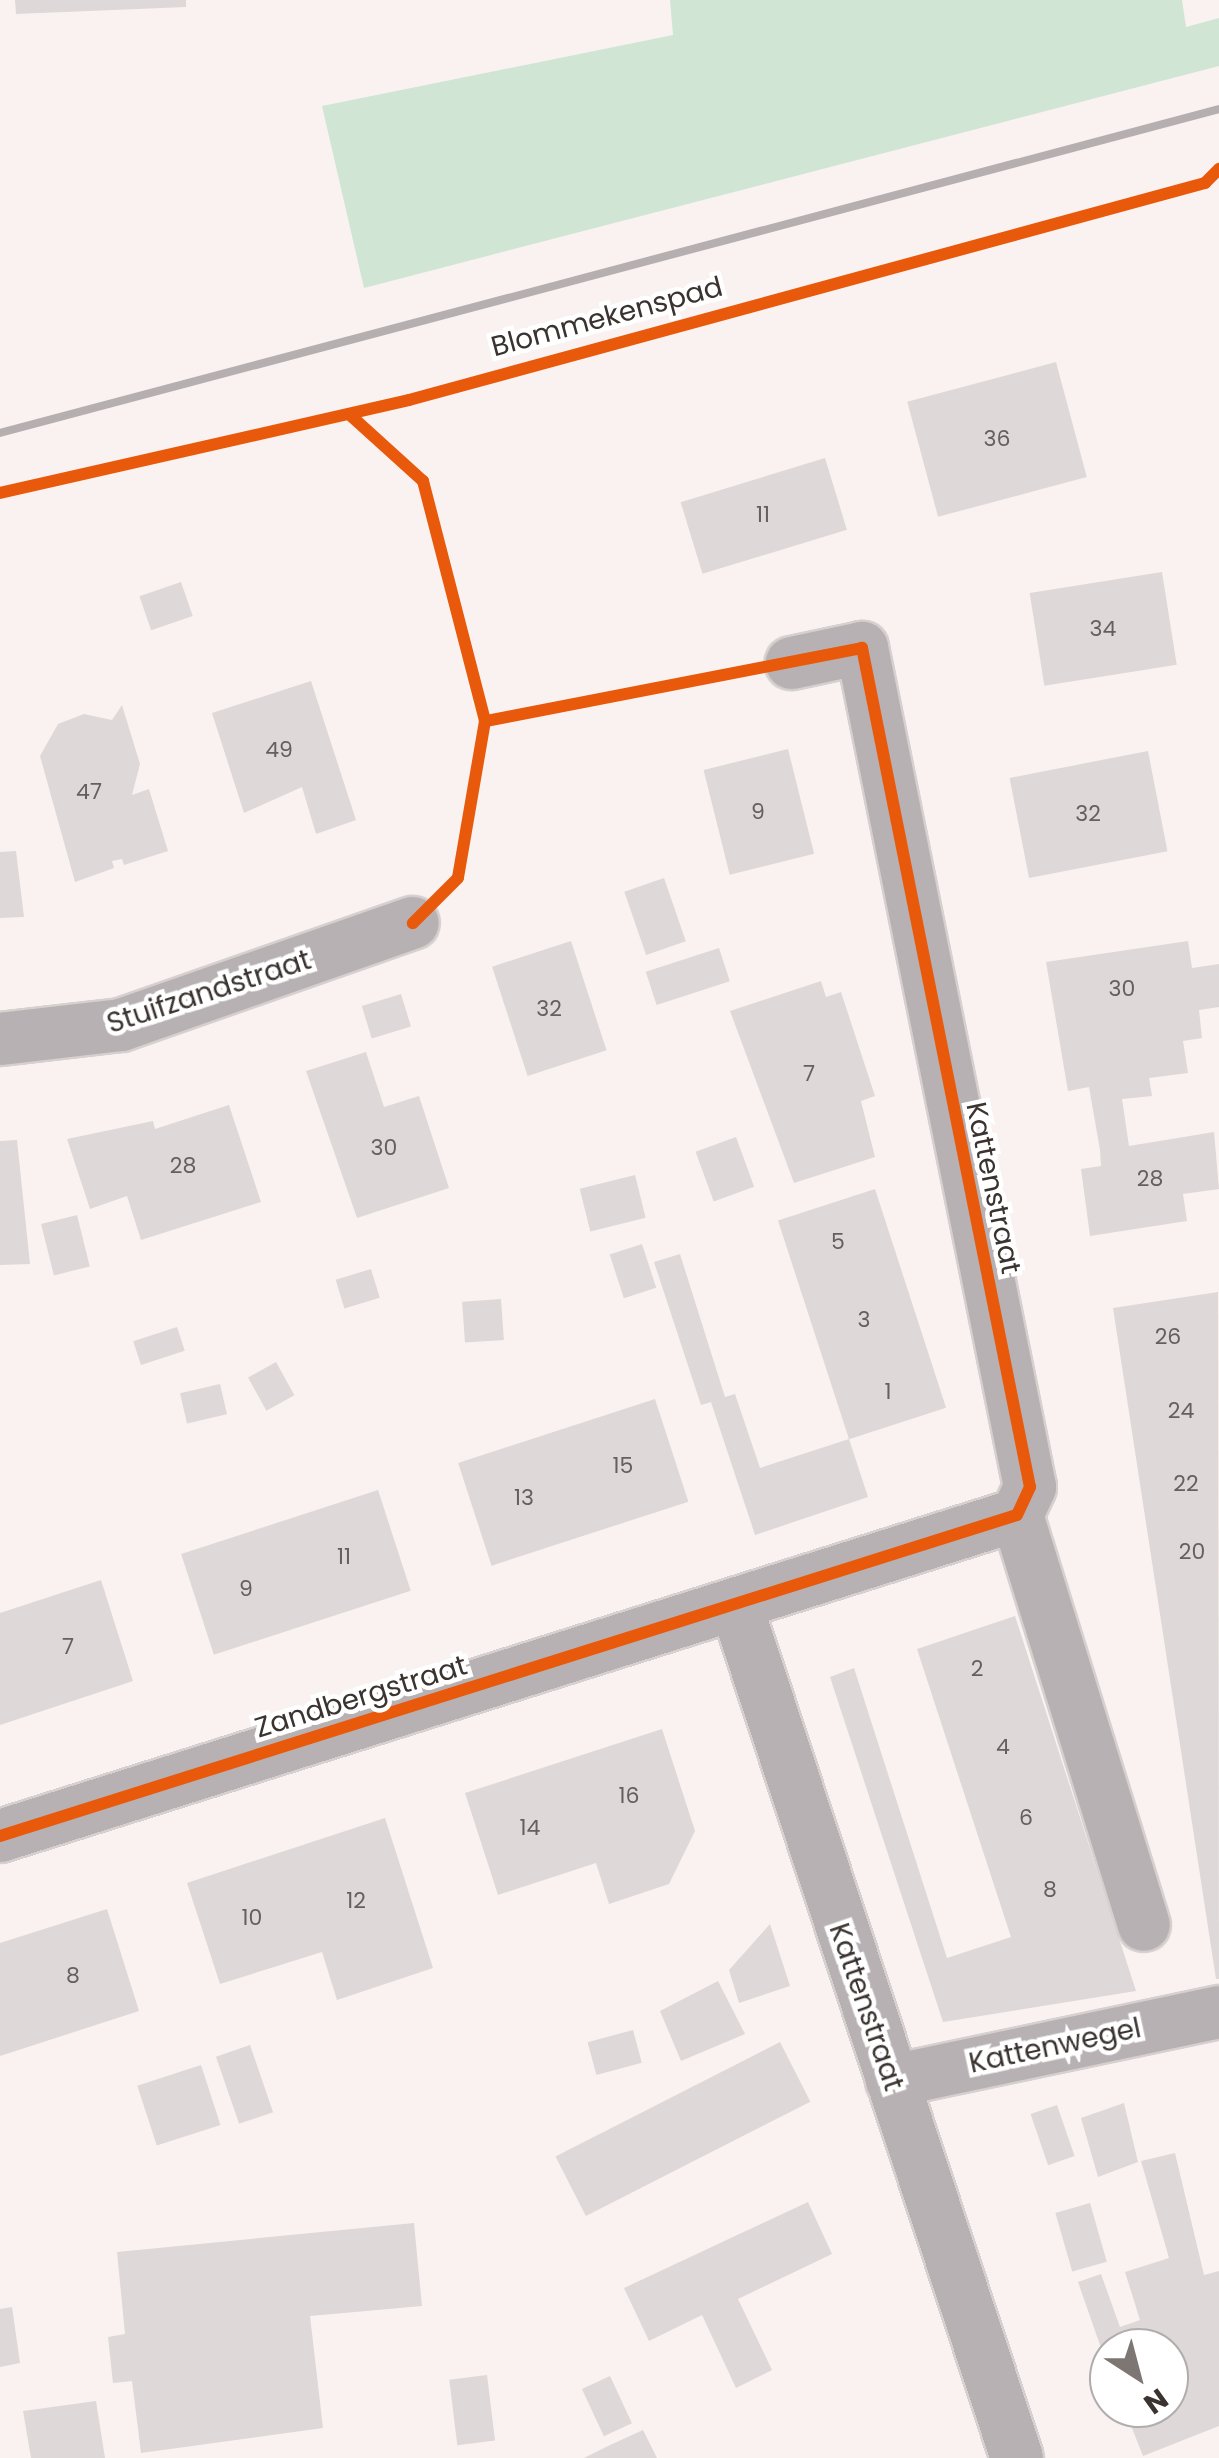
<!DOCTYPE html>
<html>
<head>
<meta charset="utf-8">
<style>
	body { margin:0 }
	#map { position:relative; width:1219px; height:2458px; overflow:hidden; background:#f9f2f0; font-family:Poppins,sans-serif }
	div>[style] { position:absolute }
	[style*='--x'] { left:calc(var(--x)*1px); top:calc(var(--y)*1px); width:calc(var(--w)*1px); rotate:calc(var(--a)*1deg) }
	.green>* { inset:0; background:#d0e5d3 }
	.building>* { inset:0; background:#ded8d8; transform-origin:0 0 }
	.roads { filter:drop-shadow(2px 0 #d6d0ce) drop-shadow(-2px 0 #d6d0ce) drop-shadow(0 2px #d6d0ce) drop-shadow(0 -2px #d6d0ce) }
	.street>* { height:52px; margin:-26px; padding:0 26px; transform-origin:26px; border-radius:26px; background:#b8b1b4 }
	.rail>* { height:8px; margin:-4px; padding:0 4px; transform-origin:4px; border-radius:4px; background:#b5afb0 }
	.cycleway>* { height:12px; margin:-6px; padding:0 6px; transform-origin:6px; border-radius:6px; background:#e8590c }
	span { translate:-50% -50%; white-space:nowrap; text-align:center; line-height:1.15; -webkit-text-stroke:9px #fff; paint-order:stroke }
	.number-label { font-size:22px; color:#665f5d }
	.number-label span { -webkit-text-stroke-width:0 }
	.street-label { font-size:28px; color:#3a3330 }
	.north { position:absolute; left:1089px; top:2328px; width:100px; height:100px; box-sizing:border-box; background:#fff; border:2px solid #b0adac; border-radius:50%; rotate:144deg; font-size:28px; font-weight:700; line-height:40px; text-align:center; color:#3a3330 }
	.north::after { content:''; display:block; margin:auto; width:35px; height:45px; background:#7d7673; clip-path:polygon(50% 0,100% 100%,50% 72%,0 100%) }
</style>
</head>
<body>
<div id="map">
	<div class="green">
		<i style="clip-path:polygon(670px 0,1182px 0,1186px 27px,1219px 18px,1219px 66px,364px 288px,322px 106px,673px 35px)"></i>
	</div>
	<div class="building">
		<i style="clip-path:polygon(15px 0,186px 0,186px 7px,16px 14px)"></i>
		<i style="left:1056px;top:362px;width:119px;height:154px;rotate:75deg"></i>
		<i style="left:825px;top:458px;width:75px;height:151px;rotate:73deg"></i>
		<i style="left:1162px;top:572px;width:94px;height:134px;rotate:81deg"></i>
		<i style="left:181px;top:582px;width:36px;height:44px;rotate:71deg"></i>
		<i style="clip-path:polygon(311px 681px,356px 820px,316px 834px,302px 787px,244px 813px,212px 713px)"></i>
		<i style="clip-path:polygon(122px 705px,140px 764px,132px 795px,149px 789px,168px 851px,124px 865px,122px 859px,112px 861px,114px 868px,75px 882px,40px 756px,58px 724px,84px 714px,112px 720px)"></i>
		<i style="left:788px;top:749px;width:108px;height:87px;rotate:76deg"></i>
		<i style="left:1148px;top:751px;width:102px;height:141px;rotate:79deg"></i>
		<i style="clip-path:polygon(16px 851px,24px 917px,0 918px,0 852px)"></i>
		<i style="left:664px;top:878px;width:67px;height:42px;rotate:71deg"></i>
		<i style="left:571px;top:941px;width:115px;height:83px;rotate:72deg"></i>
		<i style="clip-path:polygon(1188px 941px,1192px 968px,1219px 964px,1219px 1007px,1199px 1010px,1202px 1038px,1183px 1041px,1188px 1073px,1149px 1078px,1152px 1096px,1122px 1099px,1129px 1146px,1214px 1132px,1219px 1189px,1183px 1194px,1187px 1221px,1090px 1236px,1081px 1169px,1101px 1166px,1100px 1150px,1089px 1087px,1068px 1091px,1046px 962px)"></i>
		<i style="left:719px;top:948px;width:35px;height:77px;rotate:72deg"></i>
		<i style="clip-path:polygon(821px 981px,826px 997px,841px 992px,875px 1096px,861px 1101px,875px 1157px,794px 1183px,730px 1011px)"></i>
		<i style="left:401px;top:994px;width:34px;height:41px;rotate:73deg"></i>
		<i style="clip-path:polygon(366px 1052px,384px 1107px,419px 1096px,449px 1188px,357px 1218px,306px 1071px)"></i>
		<i style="clip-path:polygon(229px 1105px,261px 1202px,141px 1240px,127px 1196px,90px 1209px,67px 1139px,153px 1121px,155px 1129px)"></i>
		<i style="left:736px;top:1137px;width:53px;height:43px;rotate:70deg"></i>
		<i style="clip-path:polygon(17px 1140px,30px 1264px,0 1265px,0 1141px)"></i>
		<i style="left:635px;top:1175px;width:44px;height:57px;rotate:76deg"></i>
		<i style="left:875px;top:1189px;width:230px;height:102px;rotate:72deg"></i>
		<i style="left:77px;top:1215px;width:53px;height:37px;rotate:76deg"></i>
		<i style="left:642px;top:1244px;width:46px;height:34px;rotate:72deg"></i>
		<i style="clip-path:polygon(680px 1254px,725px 1397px,735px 1394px,760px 1468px,849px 1439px,868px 1497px,755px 1535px,711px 1402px,701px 1405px,654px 1262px)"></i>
		<i style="left:371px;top:1269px;width:30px;height:37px;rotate:73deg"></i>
		<i style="clip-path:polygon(1218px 1292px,1219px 1979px,1216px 1979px,1113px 1308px)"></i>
		<i style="left:501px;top:1299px;width:41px;height:39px;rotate:86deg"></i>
		<i style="left:177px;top:1327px;width:25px;height:46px;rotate:72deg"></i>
		<i style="left:276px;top:1362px;width:38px;height:32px;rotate:61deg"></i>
		<i style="left:220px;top:1384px;width:31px;height:41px;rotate:77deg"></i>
		<i style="left:655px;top:1399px;width:108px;height:207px;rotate:72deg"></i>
		<i style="left:378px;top:1490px;width:106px;height:207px;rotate:72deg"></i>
		<i style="clip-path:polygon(101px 1580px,133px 1681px,0 1725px,0 1613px)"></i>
		<i style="clip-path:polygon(1015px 1616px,1136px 1991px,943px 2022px,830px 1677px,854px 1668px,947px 1958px,1011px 1937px,917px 1649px)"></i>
		<i style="clip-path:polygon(662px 1729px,695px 1831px,669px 1884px,609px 1904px,596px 1863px,498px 1895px,465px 1793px)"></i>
		<i style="clip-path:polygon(385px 1818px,433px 1968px,337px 2000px,322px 1952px,220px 1984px,187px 1883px)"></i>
		<i style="clip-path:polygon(107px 1909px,139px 2011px,0 2056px,0 1943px)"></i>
		<i style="clip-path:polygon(770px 1924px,790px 1986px,739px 2003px,729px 1970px)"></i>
		<i style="clip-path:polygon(718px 1981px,745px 2034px,681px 2061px,660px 2011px)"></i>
		<i style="left:633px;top:2030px;width:34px;height:47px;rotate:75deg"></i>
		<i style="left:780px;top:2042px;width:67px;height:252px;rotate:63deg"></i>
		<i style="left:250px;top:2045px;width:71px;height:36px;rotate:71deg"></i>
		<i style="left:201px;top:2065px;width:63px;height:67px;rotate:72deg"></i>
		<i style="clip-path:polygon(1124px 2103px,1138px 2162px,1098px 2177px,1081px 2118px)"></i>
		<i style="left:1057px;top:2105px;width:54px;height:28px;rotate:71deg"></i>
		<i style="clip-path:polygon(1175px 2153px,1204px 2275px,1219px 2271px,1219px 2426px,1143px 2456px,1124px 2408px,1169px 2408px,1169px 2348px,1109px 2348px,1108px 2368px,1078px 2282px,1101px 2274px,1120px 2327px,1140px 2320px,1125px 2272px,1169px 2258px,1141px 2161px)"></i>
		<i style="clip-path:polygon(808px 2202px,832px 2254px,738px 2299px,772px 2370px,736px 2388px,702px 2315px,649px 2341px,624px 2288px)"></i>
		<i style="left:1090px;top:2203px;width:61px;height:36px;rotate:74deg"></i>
		<i style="clip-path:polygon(414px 2223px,422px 2306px,310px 2316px,323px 2428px,141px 2453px,132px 2381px,113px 2383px,108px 2337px,125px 2334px,117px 2252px)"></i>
		<i style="clip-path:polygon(12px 2307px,20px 2363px,0 2367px,0 2309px)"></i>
		<i style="left:487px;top:2375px;width:66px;height:38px;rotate:83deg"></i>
		<i style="left:610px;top:2376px;width:52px;height:31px;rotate:65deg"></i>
		<i style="clip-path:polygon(96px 2401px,105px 2458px,31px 2458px,23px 2411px)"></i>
		<i style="clip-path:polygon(643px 2430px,657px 2458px,584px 2458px,608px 2446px)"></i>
	</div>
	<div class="roads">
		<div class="street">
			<i style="--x:0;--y:1039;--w:122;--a:-6.6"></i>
			<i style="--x:121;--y:1025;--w:309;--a:-19.3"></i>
			<i style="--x:1017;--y:1515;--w:429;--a:72.8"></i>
			<i style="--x:737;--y:1608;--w:895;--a:71.77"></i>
			<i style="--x:0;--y:1836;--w:1066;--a:-17.52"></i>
			<i style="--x:1017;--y:1515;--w:31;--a:-65"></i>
			<i style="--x:1030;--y:1487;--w:856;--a:-101.32"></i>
			<i style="--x:862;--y:648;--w:72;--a:167.9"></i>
			<i style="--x:892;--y:2081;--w:334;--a:-11.9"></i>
		</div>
	</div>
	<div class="rail">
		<i style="--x:0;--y:433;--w:1261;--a:-14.88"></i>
	</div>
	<div class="cycleway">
		<i style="--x:349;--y:414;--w:100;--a:42.2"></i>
		<i style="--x:423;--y:481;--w:248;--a:75.5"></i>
		<i style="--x:0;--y:493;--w:419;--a:-12.8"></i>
		<i style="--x:409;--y:400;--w:825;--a:-15.25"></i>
		<i style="--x:1205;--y:183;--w:20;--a:-45"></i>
		<i style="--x:0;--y:1836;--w:1066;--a:-17.52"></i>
		<i style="--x:1017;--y:1515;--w:31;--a:-65"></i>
		<i style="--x:1030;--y:1487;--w:856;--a:-101.32"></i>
		<i style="--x:862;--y:648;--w:384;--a:169"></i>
		<i style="--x:485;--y:721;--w:159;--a:99.8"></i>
		<i style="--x:458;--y:878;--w:64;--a:135"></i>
	</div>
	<div class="number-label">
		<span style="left:997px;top:439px">36</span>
		<span style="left:763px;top:515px">11</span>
		<span style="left:1103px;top:629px">34</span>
		<span style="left:279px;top:750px">49</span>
		<span style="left:89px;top:792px">47</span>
		<span style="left:758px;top:812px">9</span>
		<span style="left:1088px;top:814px">32</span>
		<span style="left:1122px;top:989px">30</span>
		<span style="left:549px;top:1009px">32</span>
		<span style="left:809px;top:1074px">7</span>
		<span style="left:384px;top:1148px">30</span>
		<span style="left:183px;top:1166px">28</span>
		<span style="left:1150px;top:1179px">28</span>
		<span style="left:838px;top:1242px">5</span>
		<span style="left:864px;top:1320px">3</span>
		<span style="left:1168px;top:1337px">26</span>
		<span style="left:888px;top:1392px">1</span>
		<span style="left:1181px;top:1411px">24</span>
		<span style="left:623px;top:1466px">15</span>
		<span style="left:1186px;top:1484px">22</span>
		<span style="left:524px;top:1498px">13</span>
		<span style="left:1192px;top:1552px">20</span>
		<span style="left:344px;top:1557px">11</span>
		<span style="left:246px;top:1589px">9</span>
		<span style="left:68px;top:1647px">7</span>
		<span style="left:977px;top:1669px">2</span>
		<span style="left:1003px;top:1747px">4</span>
		<span style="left:629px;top:1796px">16</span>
		<span style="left:1026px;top:1818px">6</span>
		<span style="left:530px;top:1828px">14</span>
		<span style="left:1050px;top:1890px">8</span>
		<span style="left:356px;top:1901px">12</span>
		<span style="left:252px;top:1918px">10</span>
		<span style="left:73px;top:1976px">8</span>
	</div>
	<div class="street-label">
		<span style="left:607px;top:317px;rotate:-15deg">Blommekenspad</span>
		<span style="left:209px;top:992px;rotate:-18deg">Stuifzandstraat</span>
		<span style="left:993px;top:1188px;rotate:78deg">Kattenstraat</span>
		<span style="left:361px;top:1697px;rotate:-17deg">Zandbergstraat</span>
		<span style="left:866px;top:2007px;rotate:71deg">Kattenstraat</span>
		<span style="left:1055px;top:2046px;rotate:-12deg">Kattenwegel</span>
	</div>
	<div class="north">N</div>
</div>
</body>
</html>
